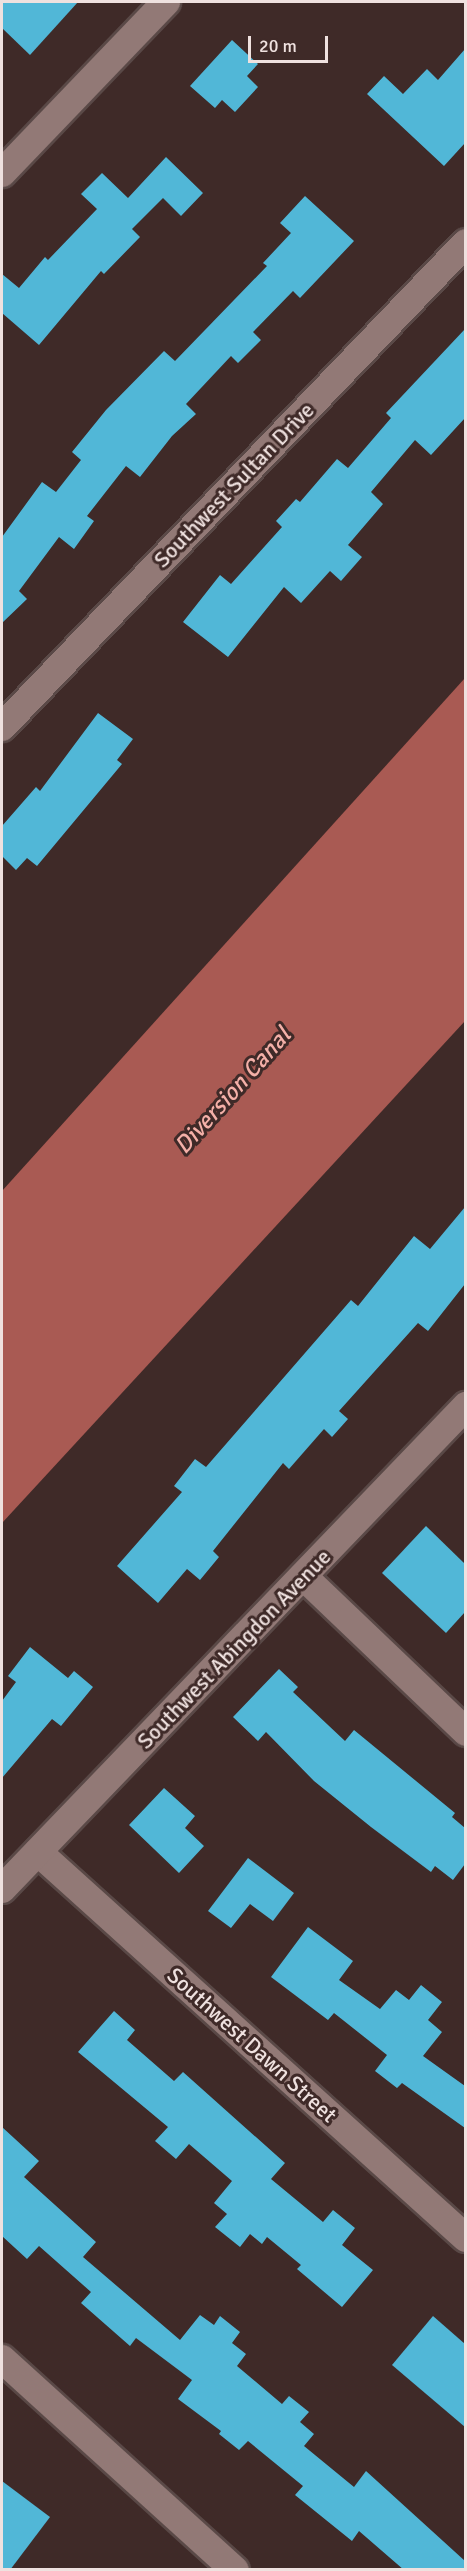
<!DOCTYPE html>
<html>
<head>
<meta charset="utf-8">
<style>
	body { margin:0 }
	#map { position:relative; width:467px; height:2571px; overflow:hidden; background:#3f2a28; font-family:Signika,sans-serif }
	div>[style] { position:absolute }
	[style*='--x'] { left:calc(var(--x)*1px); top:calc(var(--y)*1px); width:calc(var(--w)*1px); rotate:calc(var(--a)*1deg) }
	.water>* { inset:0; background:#a95a53 }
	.building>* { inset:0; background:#51b7d7 }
	.roads { filter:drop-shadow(2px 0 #5a4947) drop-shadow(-2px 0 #5a4947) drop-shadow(0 2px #5a4947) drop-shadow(0 -2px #5a4947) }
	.minor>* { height:28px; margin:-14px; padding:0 14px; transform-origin:14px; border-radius:14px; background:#927976 }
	span { translate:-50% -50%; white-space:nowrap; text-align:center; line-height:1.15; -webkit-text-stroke:6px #3f2a28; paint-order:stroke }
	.street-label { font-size:22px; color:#efe1df }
	.water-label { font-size:24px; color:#f4b0a8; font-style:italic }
	.frame { position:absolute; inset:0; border:3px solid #efe1df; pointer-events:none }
	.scale { position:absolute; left:248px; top:36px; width:80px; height:27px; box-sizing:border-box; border:3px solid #efe1df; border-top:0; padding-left:8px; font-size:18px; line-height:21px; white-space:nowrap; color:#efe1df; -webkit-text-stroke:4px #3f2a28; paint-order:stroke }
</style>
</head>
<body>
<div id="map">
	<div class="water">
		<i style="clip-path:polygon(465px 678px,465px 1021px,2px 1523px,2px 1191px)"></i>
	</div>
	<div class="building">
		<i style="clip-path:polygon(2px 2px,78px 2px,30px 55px,2px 28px)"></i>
		<i style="clip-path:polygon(232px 40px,258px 64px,247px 76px,258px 87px,235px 112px,222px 100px,215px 108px,190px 86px)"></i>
		<i style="clip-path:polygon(465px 49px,465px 143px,444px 166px,367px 94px,384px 76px,403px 94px,427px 69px,438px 80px)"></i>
		<i style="clip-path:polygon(166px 157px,203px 193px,181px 216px,163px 198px,132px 229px,140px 237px,104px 274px,101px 271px,39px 345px,2px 313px,2px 274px,19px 288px,45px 257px,48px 260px,97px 209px,81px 194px,102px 173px,128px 198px)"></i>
		<i style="clip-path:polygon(305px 196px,354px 241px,300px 298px,293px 291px,253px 332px,261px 340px,238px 363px,231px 356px,186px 404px,196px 414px,172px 436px,140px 477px,126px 466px,87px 516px,94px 521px,74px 549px,59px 537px,19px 591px,27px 599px,2px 623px,2px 537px,42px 482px,56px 492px,81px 460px,72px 452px,106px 410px,164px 351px,175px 361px,267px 266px,263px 263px,291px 233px,280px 223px)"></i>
		<i style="clip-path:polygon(465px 329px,465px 418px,431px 455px,415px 440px,371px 492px,383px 504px,348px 545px,362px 557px,341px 581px,330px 571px,301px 603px,284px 587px,228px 657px,183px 622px,220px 575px,231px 584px,282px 527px,276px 521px,296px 499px,300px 502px,337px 459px,348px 468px,391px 418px,386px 413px)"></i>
		<i style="clip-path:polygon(98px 713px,133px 739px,117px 760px,122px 764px,37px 866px,27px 858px,16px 870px,2px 856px,2px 826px,36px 787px,40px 791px)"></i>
		<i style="clip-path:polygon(465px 1207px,465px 1284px,428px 1331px,418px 1323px,339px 1411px,348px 1419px,332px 1437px,324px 1429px,289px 1469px,283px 1463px,213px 1551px,219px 1557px,200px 1580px,187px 1569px,158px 1603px,117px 1566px,182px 1492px,174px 1486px,195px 1459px,206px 1467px,351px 1300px,358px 1306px,414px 1236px,430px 1249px)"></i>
		<i style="clip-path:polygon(426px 1526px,465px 1564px,465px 1612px,446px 1633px,382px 1573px)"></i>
		<i style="clip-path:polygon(30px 1647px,68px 1678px,74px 1671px,93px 1687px,61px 1726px,52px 1719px,2px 1778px,2px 1701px,16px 1682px,8px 1676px)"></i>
		<i style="clip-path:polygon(279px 1669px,298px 1687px,293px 1692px,345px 1741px,354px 1730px,455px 1813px,452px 1817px,465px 1828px,465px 1864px,453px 1880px,435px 1866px,431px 1872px,371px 1827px,314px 1781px,266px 1732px,258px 1741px,233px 1717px)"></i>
		<i style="clip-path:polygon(164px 1788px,195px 1816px,185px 1828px,204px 1846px,179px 1873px,129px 1825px)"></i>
		<i style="clip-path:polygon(248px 1858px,294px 1893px,273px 1921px,250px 1904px,231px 1928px,208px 1911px)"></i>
		<i style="clip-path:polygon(308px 1927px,353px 1961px,339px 1980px,380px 2009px,396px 1990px,409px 2000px,421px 1985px,442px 2002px,428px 2020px,442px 2032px,423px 2056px,465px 2086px,465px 2128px,402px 2083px,397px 2088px,375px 2071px,387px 2055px,334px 2013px,328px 2020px,271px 1977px)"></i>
		<i style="clip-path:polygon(114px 2011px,135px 2030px,127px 2040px,174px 2081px,183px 2072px,285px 2163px,271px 2179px,323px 2222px,333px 2210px,355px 2228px,342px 2245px,373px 2270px,342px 2307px,297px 2269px,301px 2265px,267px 2237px,262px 2244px,250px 2234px,240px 2247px,215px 2227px,227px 2214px,214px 2203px,232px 2181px,189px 2144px,176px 2159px,155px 2141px,168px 2127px,78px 2052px)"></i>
		<i style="clip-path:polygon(2px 2127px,39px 2161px,24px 2177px,96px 2242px,83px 2257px,180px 2340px,200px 2315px,214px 2325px,220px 2316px,240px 2332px,232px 2343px,246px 2354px,237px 2366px,282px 2404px,289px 2396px,309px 2412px,300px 2422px,314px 2434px,304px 2446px,354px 2487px,366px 2471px,465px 2561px,465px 2570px,404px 2570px,359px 2531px,352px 2541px,295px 2495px,303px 2486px,248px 2441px,239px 2450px,219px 2434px,221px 2431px,178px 2399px,192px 2380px,136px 2338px,130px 2346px,81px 2303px,91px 2292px,39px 2246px,27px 2259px,2px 2236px)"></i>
		<i style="clip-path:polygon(433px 2316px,465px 2344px,465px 2427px,392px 2365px)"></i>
		<i style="clip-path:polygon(2px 2481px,50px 2517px,10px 2570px,2px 2570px)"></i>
	</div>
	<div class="roads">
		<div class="minor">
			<i style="--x:2;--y:173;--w:237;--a:-46.2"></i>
			<i style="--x:2;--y:727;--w:670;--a:-46.21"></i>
			<i style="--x:304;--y:1577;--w:224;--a:43.7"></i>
			<i style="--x:38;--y:1852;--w:576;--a:42.05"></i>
			<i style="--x:2;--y:1889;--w:670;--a:-46.15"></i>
			<i style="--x:2;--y:2359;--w:314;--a:42.2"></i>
		</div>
	</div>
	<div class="street-label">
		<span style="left:234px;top:485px;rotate:-46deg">Southwest Sultan Drive</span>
		<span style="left:234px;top:1649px;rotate:-46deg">Southwest Abingdon Avenue</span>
		<span style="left:252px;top:2045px;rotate:42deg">Southwest Dawn Street</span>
	</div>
	<div class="water-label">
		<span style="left:233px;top:1091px;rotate:-48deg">Diversion Canal</span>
	</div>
	<div class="frame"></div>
	<div class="scale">20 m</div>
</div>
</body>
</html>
